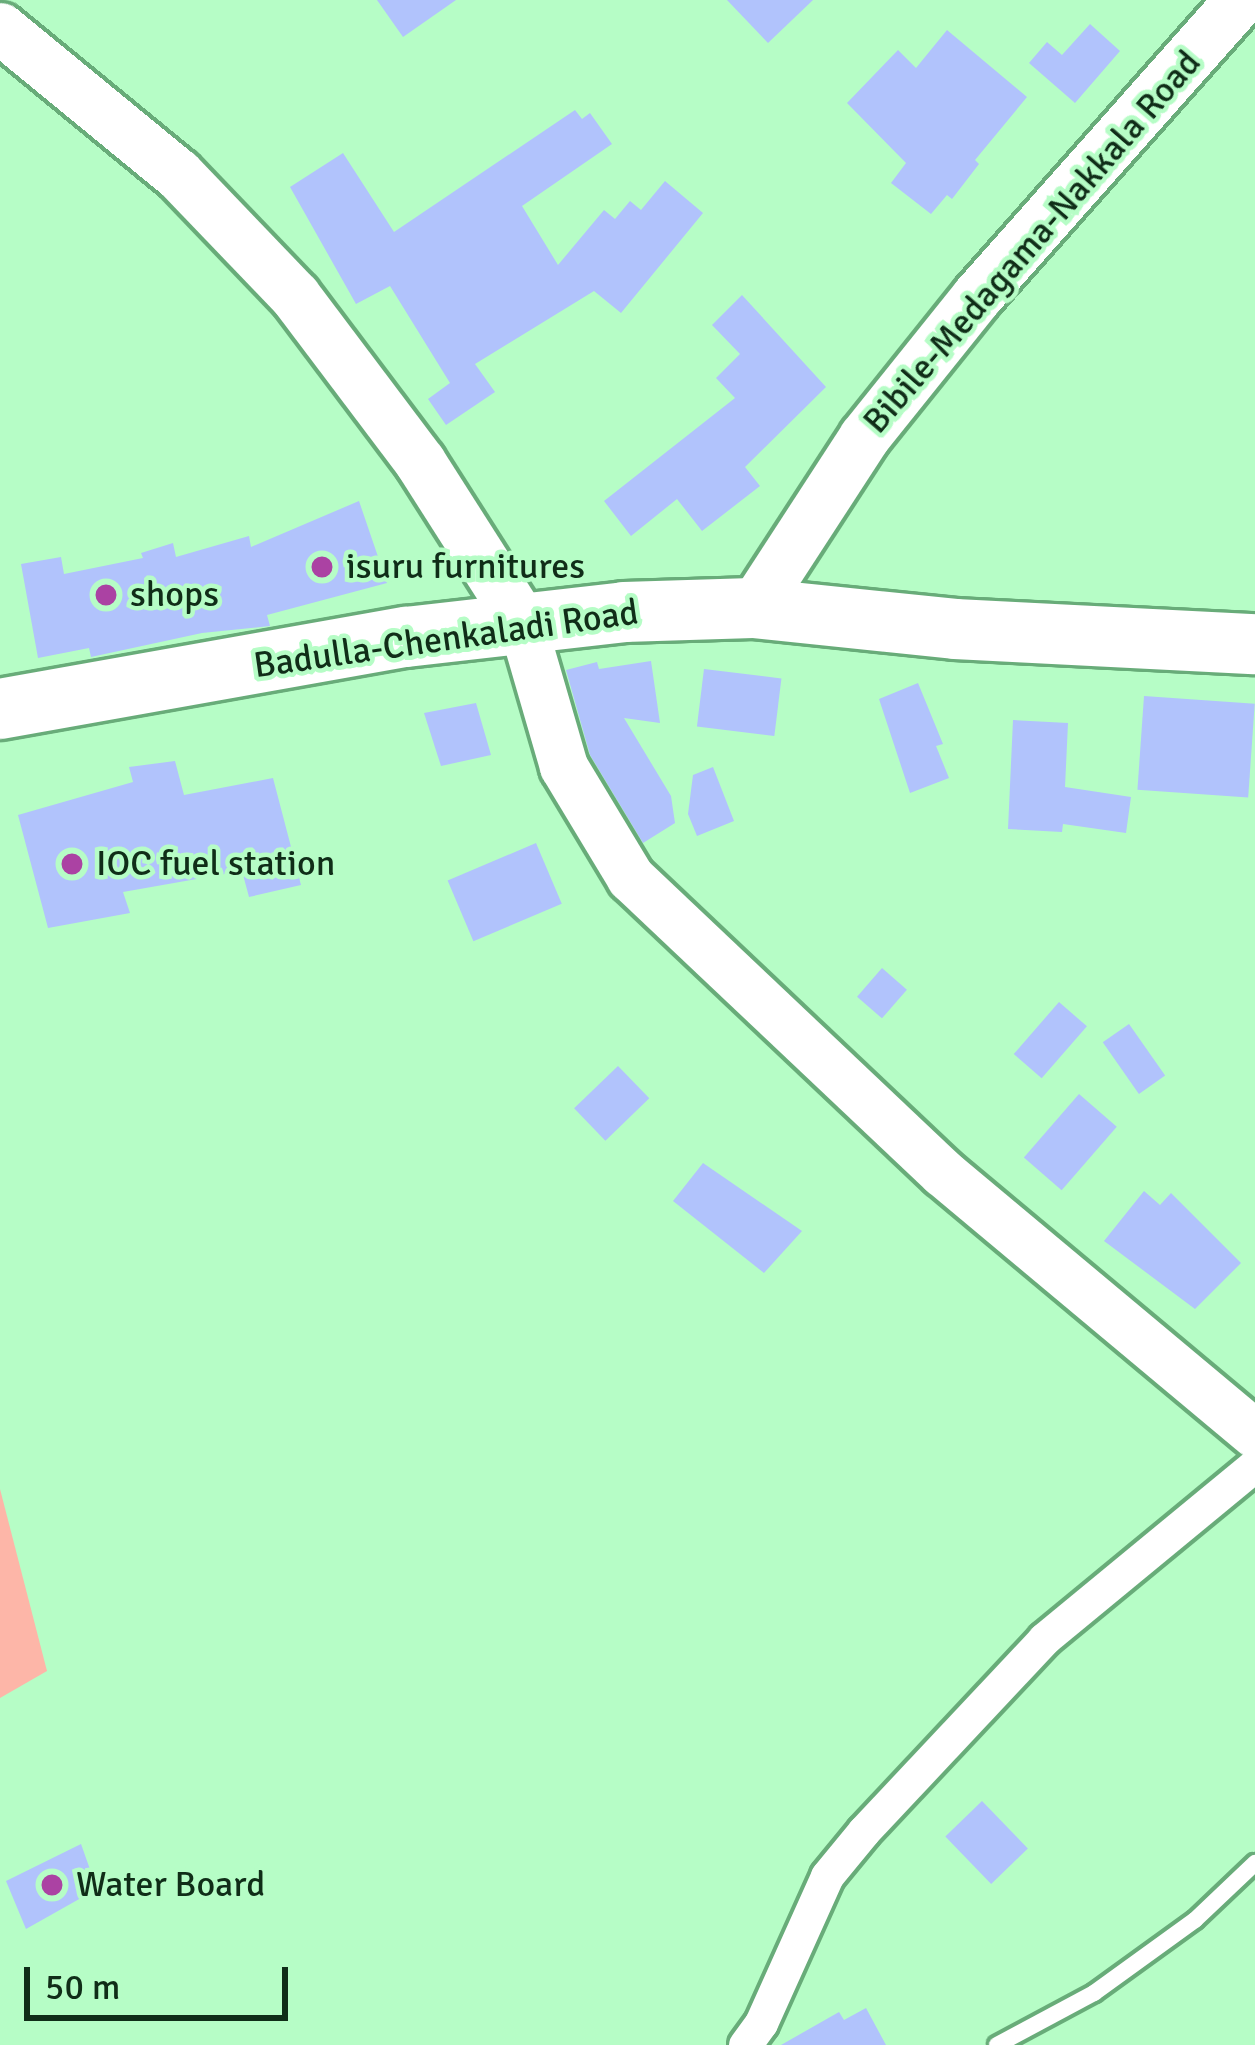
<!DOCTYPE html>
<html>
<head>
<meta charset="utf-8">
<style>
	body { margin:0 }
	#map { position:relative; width:1255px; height:2045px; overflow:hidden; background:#b6fdc6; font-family:Signika,sans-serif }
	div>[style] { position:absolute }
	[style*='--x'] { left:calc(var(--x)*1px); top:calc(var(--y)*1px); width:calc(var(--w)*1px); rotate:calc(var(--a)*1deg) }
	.green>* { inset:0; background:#fdb6a8 }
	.building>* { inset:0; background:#b1c3fc; transform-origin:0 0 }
	.roads { filter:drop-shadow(3px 0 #68ac79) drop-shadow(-3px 0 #68ac79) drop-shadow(0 3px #68ac79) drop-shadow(0 -3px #68ac79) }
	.lane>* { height:16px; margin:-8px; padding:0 8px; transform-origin:8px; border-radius:8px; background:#fff }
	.street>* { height:33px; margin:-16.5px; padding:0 16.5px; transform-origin:16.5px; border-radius:16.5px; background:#fff }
	.secondary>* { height:48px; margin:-24px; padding:0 24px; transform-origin:24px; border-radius:24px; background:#fff }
	.primary>* { height:51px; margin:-25.5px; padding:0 25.5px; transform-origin:25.5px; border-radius:25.5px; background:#fff }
	.highway>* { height:60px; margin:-30px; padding:0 30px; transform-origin:30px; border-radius:30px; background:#fff }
	.dots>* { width:33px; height:33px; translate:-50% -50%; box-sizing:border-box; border:6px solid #b6fdc6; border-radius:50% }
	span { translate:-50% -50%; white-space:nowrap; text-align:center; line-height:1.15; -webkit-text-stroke:9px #b6fdc6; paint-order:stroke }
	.street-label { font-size:36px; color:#102d18 }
	.poi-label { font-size:36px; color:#102d18 }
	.left { translate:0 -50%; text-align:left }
	.scale { position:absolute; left:24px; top:1967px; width:264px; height:54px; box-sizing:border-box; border:6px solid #102d18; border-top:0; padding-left:15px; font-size:36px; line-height:42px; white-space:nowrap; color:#102d18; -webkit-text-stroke:9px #b6fdc6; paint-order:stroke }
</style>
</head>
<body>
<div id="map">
	<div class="green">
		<i style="clip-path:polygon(0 1489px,47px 1671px,0 1698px)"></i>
	</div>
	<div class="building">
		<i style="clip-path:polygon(377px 0,456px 0,403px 37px)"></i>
		<i style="clip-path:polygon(727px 0,813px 0,768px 43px)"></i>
		<i style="clip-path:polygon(1090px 24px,1120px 51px,1075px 103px,1029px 63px,1047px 42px,1062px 55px)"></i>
		<i style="clip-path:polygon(947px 30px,1027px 97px,975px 160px,979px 164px,952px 199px,947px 195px,931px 214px,891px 183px,906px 163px,847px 103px,898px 50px,916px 68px)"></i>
		<i style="clip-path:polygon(575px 110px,582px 119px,590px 113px,612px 144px,522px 206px,558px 265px,604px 210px,615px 219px,630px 201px,641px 210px,665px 181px,703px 213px,621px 313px,594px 291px,475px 364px,495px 392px,446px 425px,428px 399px,450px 383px,390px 286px,356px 304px,290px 187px,343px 153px,394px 232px)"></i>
		<i style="clip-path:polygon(742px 295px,826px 387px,745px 467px,760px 486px,702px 531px,677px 499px,631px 536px,604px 501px,735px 398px,716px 378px,740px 354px,712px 325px)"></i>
		<i style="clip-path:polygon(359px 501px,387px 583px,267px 615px,270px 626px,202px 633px,91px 657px,89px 648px,38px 658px,21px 564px,61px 557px,64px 574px,143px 558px,141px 553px,173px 543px,176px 557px,249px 536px,251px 547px)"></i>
		<i style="clip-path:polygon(651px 661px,660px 723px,624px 718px,671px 796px,675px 823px,643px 843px,590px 755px,566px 670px,597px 662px,599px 669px)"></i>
		<i style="left:704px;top:669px;width:78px;height:58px;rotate:7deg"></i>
		<i style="clip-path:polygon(918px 683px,943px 744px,936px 746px,949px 778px,910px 793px,879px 699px)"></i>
		<i style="left:1144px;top:696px;width:111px;height:94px;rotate:4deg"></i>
		<i style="clip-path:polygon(476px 703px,491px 755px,441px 766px,424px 713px)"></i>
		<i style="clip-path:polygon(1013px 720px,1068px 723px,1065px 787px,1131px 797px,1126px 833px,1063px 824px,1062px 832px,1008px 829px)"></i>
		<i style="clip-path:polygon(175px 761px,184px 795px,273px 778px,301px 885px,249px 897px,242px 871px,123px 892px,130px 913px,48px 928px,18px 815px,133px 782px,129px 767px)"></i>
		<i style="clip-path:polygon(713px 767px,734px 821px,697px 836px,688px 814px,693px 775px)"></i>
		<i style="left:536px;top:843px;width:66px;height:96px;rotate:67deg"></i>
		<i style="left:882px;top:968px;width:33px;height:38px;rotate:41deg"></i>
		<i style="left:1059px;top:1002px;width:37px;height:69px;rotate:41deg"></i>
		<i style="left:1129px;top:1024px;width:63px;height:32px;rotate:55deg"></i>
		<i style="left:618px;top:1066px;width:45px;height:61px;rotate:46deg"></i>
		<i style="left:1079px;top:1094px;width:50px;height:84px;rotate:41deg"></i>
		<i style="clip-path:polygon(703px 1163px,802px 1231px,764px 1273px,673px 1201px)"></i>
		<i style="clip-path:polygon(1144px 1191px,1160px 1205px,1171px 1193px,1241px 1263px,1195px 1309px,1104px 1241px)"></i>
		<i style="left:982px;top:1801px;width:66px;height:51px;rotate:46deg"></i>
		<i style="clip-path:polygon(81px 1844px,97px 1889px,26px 1929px,6px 1881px)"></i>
		<i style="clip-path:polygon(866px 2008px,886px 2045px,781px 2045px,839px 2012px,844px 2020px)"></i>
	</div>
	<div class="roads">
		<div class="lane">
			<i style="--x:997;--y:2045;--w:110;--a:-28.2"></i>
			<i style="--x:1094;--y:1993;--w:125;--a:-35.9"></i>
			<i style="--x:1195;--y:1920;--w:83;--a:-43.5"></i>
		</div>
		<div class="street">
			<i style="--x:745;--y:2045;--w:27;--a:-54"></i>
			<i style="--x:761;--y:2023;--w:161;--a:-65.8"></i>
			<i style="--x:827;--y:1876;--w:58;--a:-50.6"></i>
			<i style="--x:864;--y:1831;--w:263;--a:-46.8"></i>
			<i style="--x:1044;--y:1639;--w:273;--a:-39.5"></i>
		</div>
		<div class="secondary">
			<i style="--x:522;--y:622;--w:151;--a:73.8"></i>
			<i style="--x:564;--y:767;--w:130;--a:58.9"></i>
			<i style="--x:631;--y:878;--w:429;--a:43.4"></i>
			<i style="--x:943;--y:1173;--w:407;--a:39.9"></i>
		</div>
		<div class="primary">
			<i style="--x:0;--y:28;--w:230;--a:39.4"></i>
			<i style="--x:178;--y:174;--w:169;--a:46.2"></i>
			<i style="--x:295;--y:296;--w:208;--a:53"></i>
			<i style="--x:420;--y:462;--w:190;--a:57.5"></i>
			<i style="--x:753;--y:608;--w:204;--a:-57"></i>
			<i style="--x:864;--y:437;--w:181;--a:-51.3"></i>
			<i style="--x:977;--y:296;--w:396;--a:-48.4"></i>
		</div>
		<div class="highway">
			<i style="--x:0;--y:709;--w:412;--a:-10.1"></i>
			<i style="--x:406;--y:637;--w:219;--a:-6.5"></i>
			<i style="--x:624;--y:612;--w:129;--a:-1.8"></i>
			<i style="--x:753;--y:608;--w:203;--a:5.9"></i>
			<i style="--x:955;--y:629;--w:300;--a:2.9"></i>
		</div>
	</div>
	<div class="dots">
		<i style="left:322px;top:567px;background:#ab42a3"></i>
		<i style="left:106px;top:595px;background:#ab42a3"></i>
		<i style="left:72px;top:864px;background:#ab42a3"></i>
		<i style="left:52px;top:1885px;background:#ab42a3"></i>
	</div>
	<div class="street-label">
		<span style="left:1032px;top:242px;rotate:-49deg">Bibile-Medagama-Nakkala Road</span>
		<span style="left:446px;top:639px;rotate:-8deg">Badulla-Chenkaladi Road</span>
	</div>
	<div class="poi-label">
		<span class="left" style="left:346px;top:567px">isuru furnitures</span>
		<span class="left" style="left:130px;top:595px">shops</span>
		<span class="left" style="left:96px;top:864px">IOC fuel station</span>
		<span class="left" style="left:76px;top:1885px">Water Board</span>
	</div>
	<div class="scale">50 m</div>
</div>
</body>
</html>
